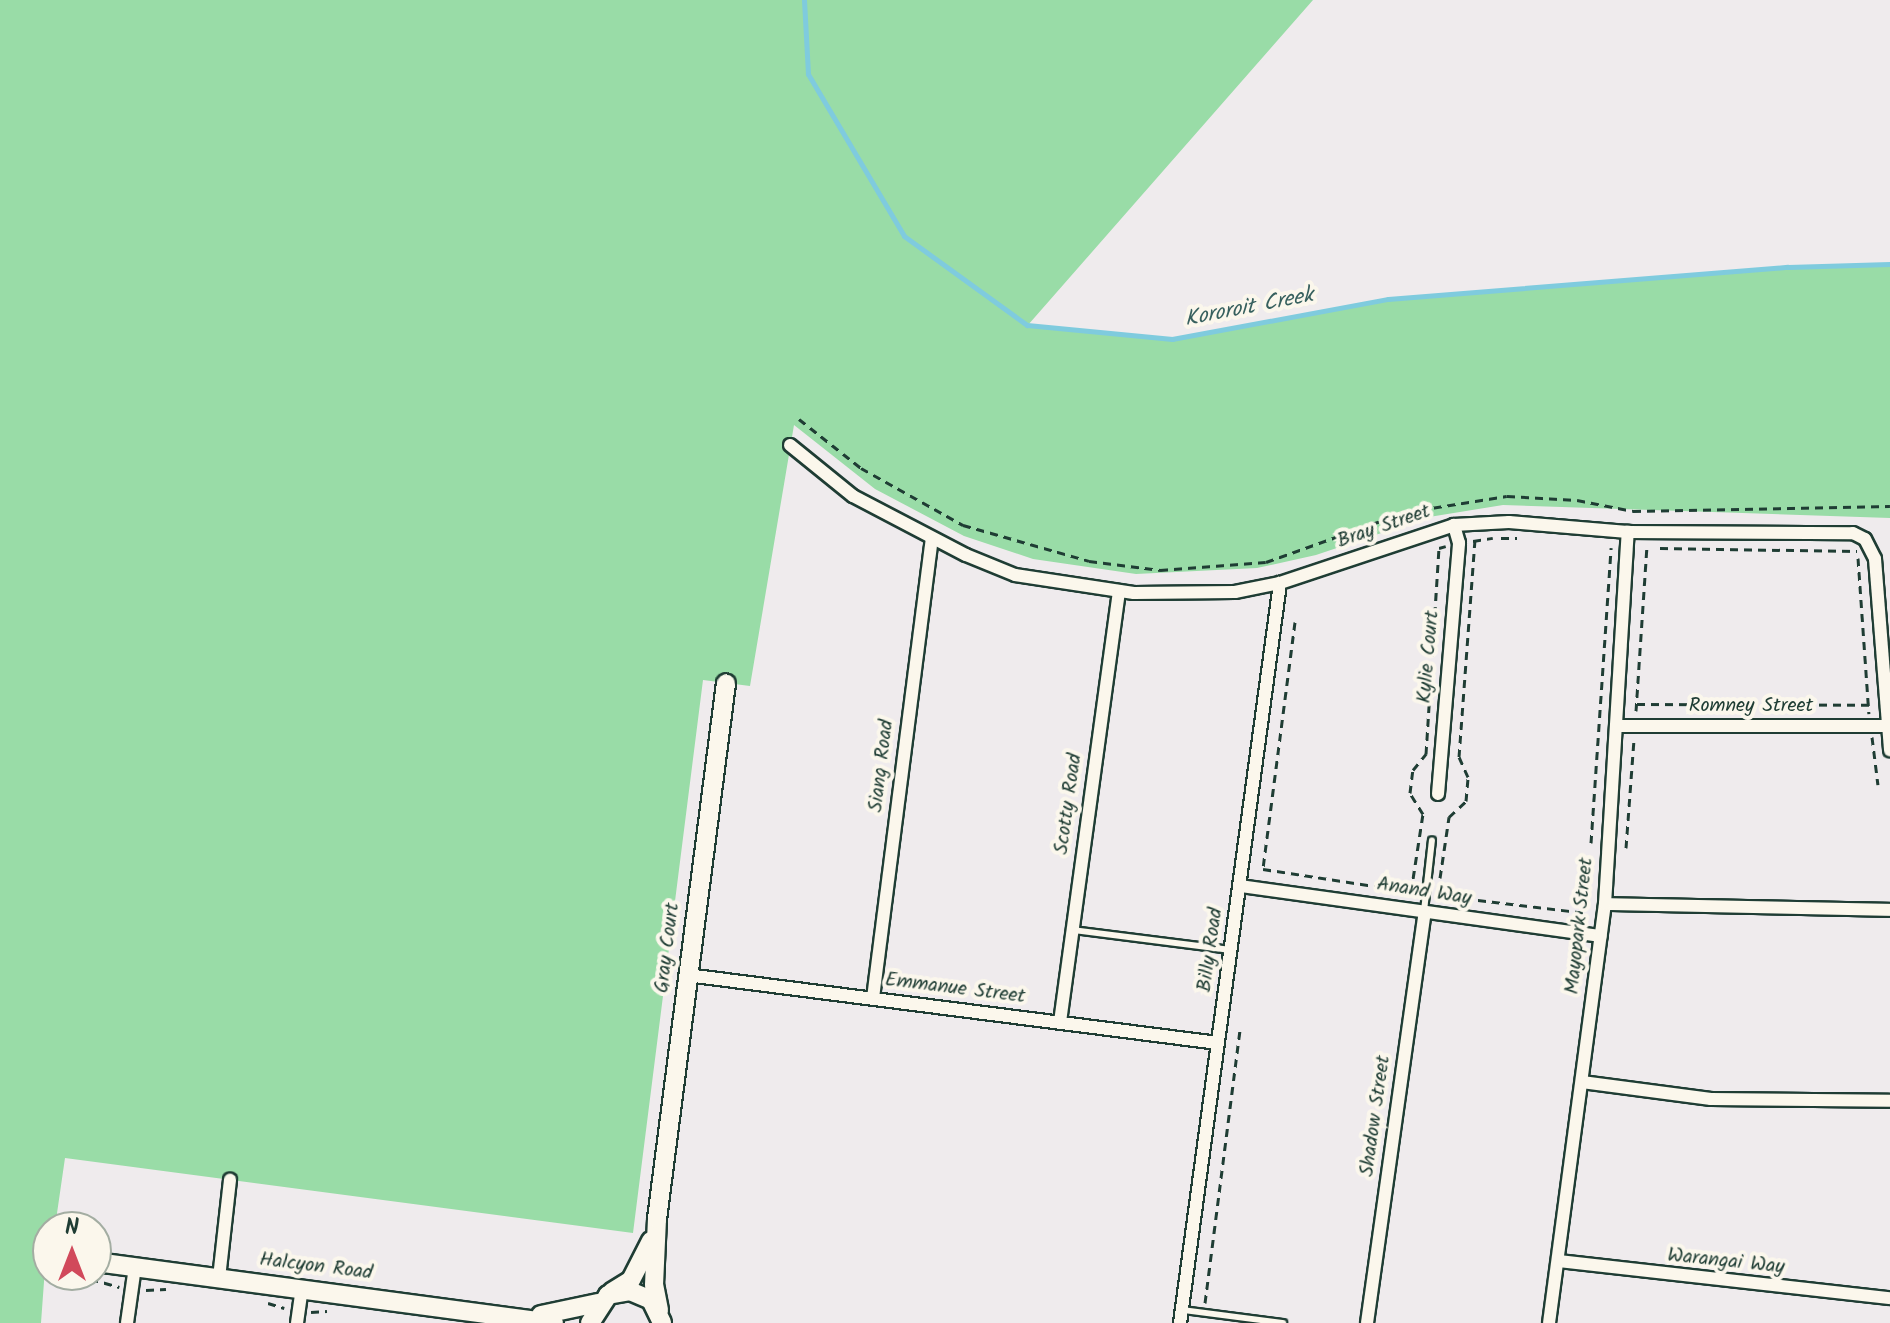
<!DOCTYPE html>
<html>
<head>
<meta charset="utf-8">
<style>
	body { margin:0 }
	#map { position:relative; width:1890px; height:1323px; overflow:hidden; background:#efebed; font-family:Kalam,sans-serif }
	div>[style] { position:absolute }
	[style*='--x'] { left:calc(var(--x)*1px); top:calc(var(--y)*1px); width:calc(var(--w)*1px); rotate:calc(var(--a)*1deg) }
	.green>* { inset:0; background:#99dca7 }
	.stream>* { height:5px; margin:-2.5px; padding:0 2.5px; transform-origin:2.5px; border-radius:2.5px; background:#7fcbde }
	.path>* { height:3px; margin-top:-1.5px; transform-origin:0; background:repeating-linear-gradient(90deg,#1f3d34 0 8px,transparent 0 14px) }
	.roads { filter:drop-shadow(2px 0 #1f3d34) drop-shadow(-2px 0 #1f3d34) drop-shadow(0 2px #1f3d34) drop-shadow(0 -2px #1f3d34) }
	.lane>* { height:6px; margin:-3px; padding:0 3px; transform-origin:3px; border-radius:3px; background:#fbf7ec }
	.street>* { height:12px; margin:-6px; padding:0 6px; transform-origin:6px; border-radius:6px; background:#fbf7ec }
	.secondary>* { height:18px; margin:-9px; padding:0 9px; transform-origin:9px; border-radius:9px; background:#fbf7ec }
	span { translate:-50% -50%; white-space:nowrap; text-align:center; line-height:1.15; -webkit-text-stroke:8px #fbf7ec; paint-order:stroke }
	.street-label { font-size:20px; color:#1f3d34 }
	.water-label { font-size:22px; color:#37605e; font-style:italic }
	.north { position:absolute; left:32px; top:1211px; width:80px; height:80px; box-sizing:border-box; background:#fbf7ec; border:2px solid #a3ada2; border-radius:50%; rotate:0deg; font-size:22px; font-weight:700; line-height:32px; text-align:center; color:#1f3d34 }
	.north::after { content:''; display:block; margin:auto; width:28px; height:36px; background:#d1495b; clip-path:polygon(50% 0,100% 100%,50% 72%,0 100%) }
</style>
</head>
<body>
<div id="map">
	<div class="green">
		<i style="clip-path:polygon(0 0,1313px 0,1028px 325px,1172px 339px,1388px 299px,1788px 267px,1890px 264px,1890px 518px,1503px 505px,1429px 517px,1316px 555px,1257px 568px,1136px 574px,1033px 559px,964px 536px,875px 489px,794px 425px,750px 686px,703px 680px,633px 1233px,65px 1158px,55px 1227px,48px 1227px,41px 1323px,0 1323px)"></i>
	</div>
	<div class="stream">
		<i style="--x:804;--y:0;--w:74;--a:86.9"></i>
		<i style="--x:808;--y:74;--w:188;--a:59.3"></i>
		<i style="--x:904;--y:236;--w:152;--a:35.9"></i>
		<i style="--x:1027;--y:325;--w:146;--a:5.5"></i>
		<i style="--x:1172;--y:339;--w:220;--a:-10.5"></i>
		<i style="--x:1388;--y:299;--w:401;--a:-4.6"></i>
		<i style="--x:1788;--y:267;--w:102;--a:-1.7"></i>
	</div>
	<div class="path">
		<i style="--x:799;--y:419;--w:79;--a:38.3"></i>
		<i style="--x:861;--y:468;--w:117;--a:29.2"></i>
		<i style="--x:963;--y:525;--w:131;--a:15.9"></i>
		<i style="--x:1089;--y:561;--w:72;--a:7.2"></i>
		<i style="--x:1160;--y:570;--w:106;--a:-4.3"></i>
		<i style="--x:1266;--y:562;--w:149;--a:-19.7"></i>
		<i style="--x:1406;--y:512;--w:102;--a:-9"></i>
		<i style="--x:1507;--y:496;--w:70;--a:3.3"></i>
		<i style="--x:1577;--y:500;--w:57;--a:11.1"></i>
		<i style="--x:1633;--y:511;--w:257;--a:-1.1"></i>
		<i style="--x:1501;--y:538;--w:16;--a:0"></i>
		<i style="--x:1473;--y:541;--w:20;--a:-9"></i>
		<i style="--x:1660;--y:548;--w:197;--a:0.9"></i>
		<i style="--x:1858;--y:558;--w:156;--a:86"></i>
		<i style="--x:1295;--y:622;--w:249;--a:97.4"></i>
		<i style="--x:1263;--y:869;--w:152;--a:8.7"></i>
		<i style="--x:1637;--y:704;--w:232;--a:0.2"></i>
		<i style="--x:1636;--y:711;--w:164;--a:-86.2"></i>
		<i style="--x:1872;--y:737;--w:48;--a:82.9"></i>
		<i style="--x:1591;--y:843;--w:296;--a:-86.1"></i>
		<i style="--x:1626;--y:848;--w:109;--a:-85.8"></i>
		<i style="--x:1440;--y:878;--w:62;--a:-81.6"></i>
		<i style="--x:1449;--y:817;--w:23;--a:-43"></i>
		<i style="--x:1466;--y:801;--w:24;--a:-85"></i>
		<i style="--x:1468;--y:777;--w:22;--a:-114"></i>
		<i style="--x:1459;--y:757;--w:217;--a:-85.8"></i>
		<i style="--x:1411;--y:892;--w:79;--a:-81.3"></i>
		<i style="--x:1423;--y:814;--w:25;--a:-122"></i>
		<i style="--x:1410;--y:793;--w:23;--a:-83"></i>
		<i style="--x:1413;--y:770;--w:21;--a:-51"></i>
		<i style="--x:1426;--y:754;--w:206;--a:-86.4"></i>
		<i style="--x:1439;--y:548;--w:7;--a:-16"></i>
		<i style="--x:1436;--y:895;--w:151;--a:6.8"></i>
		<i style="--x:77;--y:1275;--w:44;--a:15.9"></i>
		<i style="--x:146;--y:1290;--w:20;--a:-3"></i>
		<i style="--x:268;--y:1303;--w:17;--a:17"></i>
		<i style="--x:1205;--y:1303;--w:276;--a:-82.7"></i>
		<i style="--x:311;--y:1312;--w:16;--a:-4"></i>
	</div>
	<div class="roads">
		<div class="lane">
			<i style="--x:1424;--y:911;--w:71;--a:-83.6"></i>
			<i style="--x:1073;--y:930;--w:160;--a:7.2"></i>
			<i style="--x:1183;--y:1310;--w:101;--a:7.4"></i>
		</div>
		<div class="street">
			<i style="--x:790;--y:445;--w:81;--a:39"></i>
			<i style="--x:853;--y:496;--w:127;--a:27.6"></i>
			<i style="--x:966;--y:555;--w:53;--a:22.2"></i>
			<i style="--x:1015;--y:575;--w:120;--a:8.6"></i>
			<i style="--x:1134;--y:593;--w:101;--a:-0.6"></i>
			<i style="--x:1235;--y:592;--w:46;--a:-11.3"></i>
			<i style="--x:1280;--y:583;--w:183;--a:-18.4"></i>
			<i style="--x:1454;--y:525;--w:55;--a:-3.1"></i>
			<i style="--x:1509;--y:522;--w:119;--a:4.8"></i>
			<i style="--x:1628;--y:532;--w:225;--a:0.3"></i>
			<i style="--x:1853;--y:533;--w:13;--a:27"></i>
			<i style="--x:1865;--y:539;--w:22;--a:63"></i>
			<i style="--x:1875;--y:559;--w:192;--a:85.5"></i>
			<i style="--x:1616;--y:726;--w:270;--a:0"></i>
			<i style="--x:1438;--y:794;--w:252;--a:-85.2"></i>
			<i style="--x:1459;--y:543;--w:19;--a:-106"></i>
			<i style="--x:1240;--y:886;--w:364;--a:7.9"></i>
			<i style="--x:1605;--y:904;--w:285;--a:1.2"></i>
			<i style="--x:687;--y:975;--w:535;--a:7.3"></i>
			<i style="--x:873;--y:998;--w:462;--a:-82.7"></i>
			<i style="--x:1060;--y:1022;--w:435;--a:-82.2"></i>
			<i style="--x:1582;--y:1082;--w:130;--a:7.5"></i>
			<i style="--x:1711;--y:1099;--w:179;--a:0.6"></i>
			<i style="--x:1558;--y:1261;--w:334;--a:6.4"></i>
			<i style="--x:219;--y:1278;--w:99;--a:-83.6"></i>
			<i style="--x:127;--y:1323;--w:57;--a:-81.9"></i>
			<i style="--x:297;--y:1323;--w:35;--a:-82"></i>
			<i style="--x:1180;--y:1323;--w:747;--a:-82.3"></i>
			<i style="--x:1367;--y:1323;--w:412;--a:-82"></i>
			<i style="--x:1549;--y:1323;--w:423;--a:-82.4"></i>
			<i style="--x:1605;--y:904;--w:373;--a:-86.5"></i>
		</div>
		<div class="secondary">
			<i style="--x:96;--y:1262;--w:462;--a:7.6"></i>
			<i style="--x:612;--y:1292;--w:22;--a:-32"></i>
			<i style="--x:631;--y:1280;--w:44;--a:-62.9"></i>
			<i style="--x:659;--y:1310;--w:25;--a:-101"></i>
			<i style="--x:654;--y:1285;--w:66;--a:-87.4"></i>
			<i style="--x:657;--y:1219;--w:540;--a:-82.66"></i>
			<i style="--x:541;--y:1315;--w:58;--a:-11.9"></i>
			<i style="--x:590;--y:1323;--w:33;--a:-57"></i>
			<i style="--x:608;--y:1295;--w:22;--a:-10"></i>
			<i style="--x:630;--y:1291;--w:23;--a:23"></i>
			<i style="--x:651;--y:1300;--w:25;--a:64"></i>
		</div>
	</div>
	<div class="street-label">
		<span style="left:1384px;top:527px;rotate:-19deg">Bray Street</span>
		<span style="left:1429px;top:657px;rotate:-85deg">Kylie Court</span>
		<span style="left:1751px;top:706px">Romney Street</span>
		<span style="left:882px;top:766px;rotate:-83deg">Siang Road</span>
		<span style="left:1069px;top:804px;rotate:-82deg">Scotty Road</span>
		<span style="left:1424px;top:892px;rotate:9deg">Anand Way</span>
		<span style="left:1580px;top:926px;rotate:-84deg">Mayopark Street</span>
		<span style="left:668px;top:948px;rotate:-83deg">Gray Court</span>
		<span style="left:1211px;top:950px;rotate:-82deg">Billy Road</span>
		<span style="left:955px;top:989px;rotate:7deg">Emmanue Street</span>
		<span style="left:1376px;top:1116px;rotate:-82deg">Shadow Street</span>
		<span style="left:1726px;top:1262px;rotate:6deg">Warangai Way</span>
		<span style="left:316px;top:1267px;rotate:7deg">Halcyon Road</span>
	</div>
	<div class="water-label">
		<span style="left:1249px;top:308px;rotate:-11deg">Kororoit Creek</span>
	</div>
	<div class="north">N</div>
</div>
</body>
</html>
